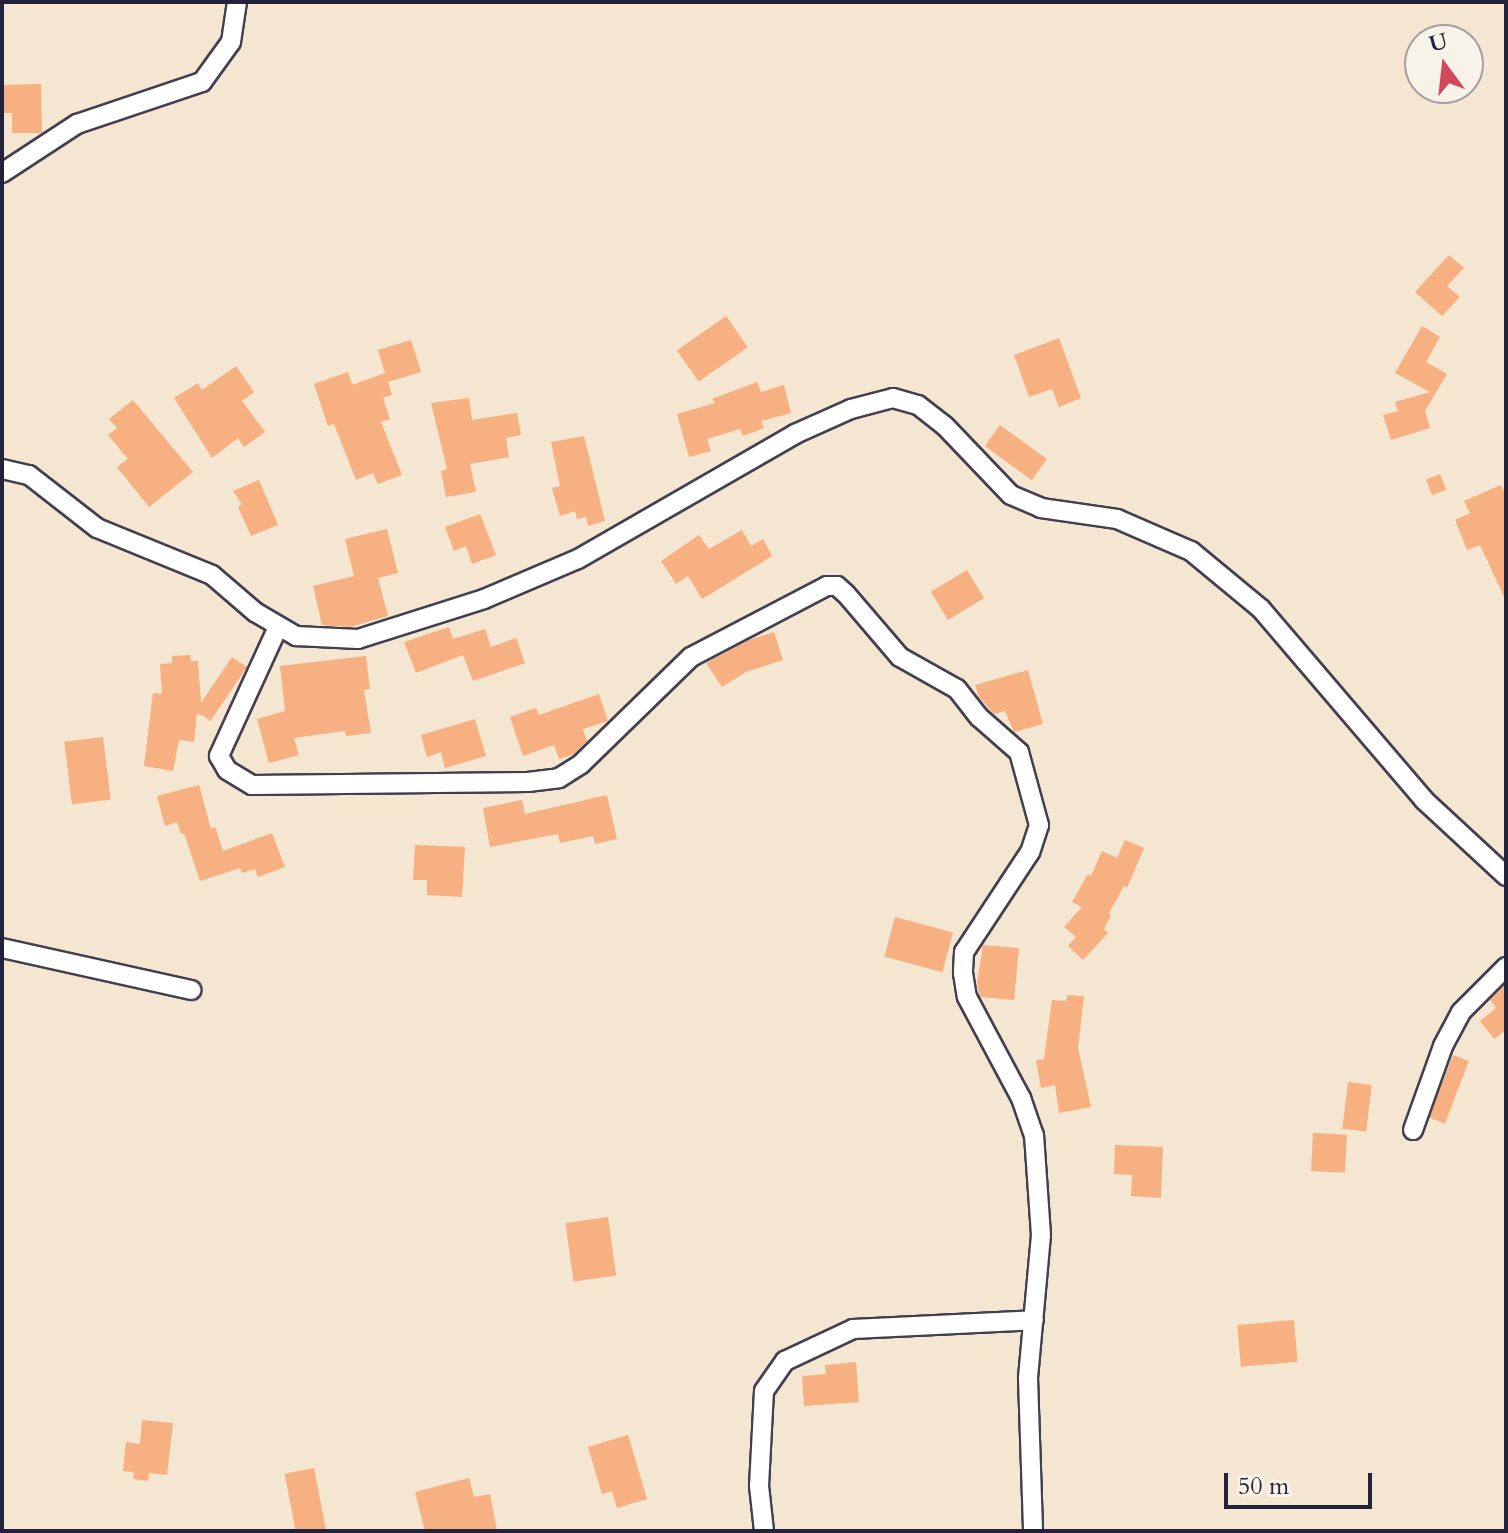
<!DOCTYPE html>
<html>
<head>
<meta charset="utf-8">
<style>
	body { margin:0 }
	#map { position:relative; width:1508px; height:1533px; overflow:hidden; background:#f4e6d0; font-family:Cardo,serif }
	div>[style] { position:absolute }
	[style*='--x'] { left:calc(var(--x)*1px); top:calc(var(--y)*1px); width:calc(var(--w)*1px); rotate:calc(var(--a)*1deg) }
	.building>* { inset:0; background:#f6b081; transform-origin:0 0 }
	.roads { filter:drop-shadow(2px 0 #423f51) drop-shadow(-2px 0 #423f51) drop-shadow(0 2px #423f51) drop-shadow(0 -2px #423f51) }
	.minor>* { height:18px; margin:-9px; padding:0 9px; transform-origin:9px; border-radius:9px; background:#fff }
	span { translate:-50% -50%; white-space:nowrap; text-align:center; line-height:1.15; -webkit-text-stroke:7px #f7f3e8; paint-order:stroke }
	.frame { position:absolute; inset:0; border:4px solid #22223b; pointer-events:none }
	.north { position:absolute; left:1404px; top:24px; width:80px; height:80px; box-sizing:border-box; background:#f7f3e8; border:2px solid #a29fa3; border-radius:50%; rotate:345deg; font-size:22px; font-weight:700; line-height:32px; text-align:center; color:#22223b }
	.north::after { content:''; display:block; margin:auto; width:28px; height:36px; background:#d1495b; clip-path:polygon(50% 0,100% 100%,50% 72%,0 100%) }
	.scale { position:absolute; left:1224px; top:1473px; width:148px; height:36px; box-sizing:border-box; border:4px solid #22223b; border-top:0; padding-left:10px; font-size:24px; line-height:28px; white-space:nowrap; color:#22223b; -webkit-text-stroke:6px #f7f3e8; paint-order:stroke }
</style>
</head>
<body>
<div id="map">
	<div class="building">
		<i style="clip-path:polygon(41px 84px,42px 133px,12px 133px,12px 113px,2px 113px,2px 85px)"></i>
		<i style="clip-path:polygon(1449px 255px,1464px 268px,1447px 286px,1460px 297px,1442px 316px,1415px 292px)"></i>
		<i style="left:726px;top:316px;width:38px;height:60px;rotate:55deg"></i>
		<i style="clip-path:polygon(1422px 326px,1440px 337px,1426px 362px,1447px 374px,1425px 411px,1430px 428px,1391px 440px,1383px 415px,1398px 411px,1395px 402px,1430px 392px,1395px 373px)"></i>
		<i style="clip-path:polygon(1059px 338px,1081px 398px,1059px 407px,1052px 389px,1029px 397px,1014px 355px)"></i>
		<i style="clip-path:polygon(411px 340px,421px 372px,388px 382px,392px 395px,383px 398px,390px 419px,381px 422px,402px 475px,378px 484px,373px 473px,356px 480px,334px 424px,328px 426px,314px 384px,348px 372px,352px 385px,385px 373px,378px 350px)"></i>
		<i style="clip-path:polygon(236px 366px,254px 392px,242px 401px,265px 432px,244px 447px,238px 438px,212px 458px,174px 398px,198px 383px,202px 390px)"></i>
		<i style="clip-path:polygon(757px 382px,761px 392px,784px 385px,791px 413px,761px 421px,764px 428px,743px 436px,740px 429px,707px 439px,711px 451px,689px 457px,677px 414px,715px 403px,712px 399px)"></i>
		<i style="clip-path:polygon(469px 398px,472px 420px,517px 413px,521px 435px,506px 438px,509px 457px,470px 464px,476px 492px,446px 497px,441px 471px,447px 469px,431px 403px)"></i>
		<i style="clip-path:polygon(133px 400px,193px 472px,149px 507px,117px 467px,128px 459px,108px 435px,117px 428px,109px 419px)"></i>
		<i style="left:1000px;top:425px;width:58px;height:26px;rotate:36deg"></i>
		<i style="clip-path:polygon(584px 436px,605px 521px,588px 526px,586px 517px,577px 519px,575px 511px,560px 516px,552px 488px,560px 486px,551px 442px)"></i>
		<i style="left:1440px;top:474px;width:17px;height:15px;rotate:69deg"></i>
		<i style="clip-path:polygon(259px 480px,278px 525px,251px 536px,238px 507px,242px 504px,233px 491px)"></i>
		<i style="clip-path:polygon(1501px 485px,1506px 496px,1506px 601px,1480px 545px,1467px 550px,1455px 520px,1470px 513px,1464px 501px)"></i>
		<i style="clip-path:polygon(480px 514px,496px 555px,472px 564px,466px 546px,454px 551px,445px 527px)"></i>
		<i style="clip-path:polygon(387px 529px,398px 573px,378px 578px,388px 616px,350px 627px,322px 625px,313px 586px,354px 576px,345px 539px)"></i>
		<i style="clip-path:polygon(742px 530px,751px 546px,763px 539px,772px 556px,702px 599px,688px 576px,676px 584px,661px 561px,699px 535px,709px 549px)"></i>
		<i style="left:967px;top:570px;width:33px;height:42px;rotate:59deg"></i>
		<i style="clip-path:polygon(449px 627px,453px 639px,485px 629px,491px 647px,516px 638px,525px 663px,473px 681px,463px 655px,416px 673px,404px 642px)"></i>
		<i style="clip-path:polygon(774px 632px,783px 660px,746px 672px,722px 687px,706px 663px,749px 640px)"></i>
		<i style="clip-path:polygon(190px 655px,191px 661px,198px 661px,202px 716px,197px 713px,194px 742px,179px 740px,173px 771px,144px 766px,153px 693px,162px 694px,160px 664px,172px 663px,172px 656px)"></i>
		<i style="clip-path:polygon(366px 656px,370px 689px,364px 690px,371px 733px,346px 736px,345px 731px,294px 738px,299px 755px,269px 763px,257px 719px,285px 711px,280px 666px)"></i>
		<i style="left:232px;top:657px;width:18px;height:65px;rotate:34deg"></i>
		<i style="clip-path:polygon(1028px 670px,1043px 724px,1014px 732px,1005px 711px,994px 714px,979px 697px,975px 685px)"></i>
		<i style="clip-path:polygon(599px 694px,608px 721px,583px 729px,587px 741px,574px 754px,559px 759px,554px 745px,523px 756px,510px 717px,536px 708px,539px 715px)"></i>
		<i style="clip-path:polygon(475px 719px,486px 756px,445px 768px,441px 752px,427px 757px,421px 735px)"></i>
		<i style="left:103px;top:737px;width:63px;height:39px;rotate:83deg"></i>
		<i style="clip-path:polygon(199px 785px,211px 829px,215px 827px,223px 851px,272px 833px,285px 867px,258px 877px,255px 869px,242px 873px,240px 868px,200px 881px,184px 833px,181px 834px,177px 822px,165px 826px,157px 796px)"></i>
		<i style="clip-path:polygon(607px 795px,617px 839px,595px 844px,593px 836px,560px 843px,558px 834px,490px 847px,483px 808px,522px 800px,525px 814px)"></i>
		<i style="clip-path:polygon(1125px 840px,1144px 848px,1127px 888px,1124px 886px,1109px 913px,1111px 915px,1104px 929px,1108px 933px,1083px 960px,1068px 946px,1076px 937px,1064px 927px,1082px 907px,1072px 902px,1088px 874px,1091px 876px,1102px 851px,1117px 858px)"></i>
		<i style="clip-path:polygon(415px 845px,465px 847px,462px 897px,427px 895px,427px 880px,413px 880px)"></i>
		<i style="left:895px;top:917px;width:60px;height:41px;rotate:15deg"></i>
		<i style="clip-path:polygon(983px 945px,1019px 948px,1014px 1000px,980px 997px,977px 983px)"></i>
		<i style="clip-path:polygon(1506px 984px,1506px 1030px,1494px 1039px,1480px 1021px,1496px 1008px,1490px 1000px)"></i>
		<i style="clip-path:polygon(1067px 995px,1084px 996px,1078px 1048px,1091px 1107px,1059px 1113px,1055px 1085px,1041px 1088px,1036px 1060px,1044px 1059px,1052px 1000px,1066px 1001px)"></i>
		<i style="left:1453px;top:1055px;width:17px;height:67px;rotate:21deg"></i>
		<i style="left:1348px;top:1082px;width:24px;height:47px;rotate:7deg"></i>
		<i style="left:1313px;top:1133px;width:34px;height:38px;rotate:3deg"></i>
		<i style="clip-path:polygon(1115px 1145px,1163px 1147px,1161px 1198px,1131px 1196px,1132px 1175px,1114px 1174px)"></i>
		<i style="left:608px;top:1217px;width:59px;height:43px;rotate:82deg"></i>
		<i style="left:1294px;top:1320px;width:42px;height:57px;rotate:85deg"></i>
		<i style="clip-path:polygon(856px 1362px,859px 1402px,804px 1406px,802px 1376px,826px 1374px,825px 1365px)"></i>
		<i style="clip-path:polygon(142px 1420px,173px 1423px,167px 1475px,149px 1473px,148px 1481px,133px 1479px,134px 1472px,123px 1471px,126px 1442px,140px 1444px)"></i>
		<i style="clip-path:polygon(628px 1435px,647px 1499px,617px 1508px,612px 1491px,602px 1494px,588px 1447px)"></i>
		<i style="left:314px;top:1468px;width:64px;height:30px;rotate:79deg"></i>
		<i style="clip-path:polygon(469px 1478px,474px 1497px,490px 1494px,497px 1531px,425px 1531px,415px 1492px)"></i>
	</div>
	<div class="roads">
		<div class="minor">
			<i style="--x:2;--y:173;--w:90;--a:-33.2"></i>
			<i style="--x:77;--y:124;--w:132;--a:-18.6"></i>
			<i style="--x:202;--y:82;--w:49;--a:-54.1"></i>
			<i style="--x:231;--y:42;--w:40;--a:-81.5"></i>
			<i style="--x:2;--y:469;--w:28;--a:13"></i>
			<i style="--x:29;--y:475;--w:86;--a:37.9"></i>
			<i style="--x:97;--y:528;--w:124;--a:22.2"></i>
			<i style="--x:212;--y:575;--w:57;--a:40.7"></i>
			<i style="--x:255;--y:612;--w:48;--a:30.3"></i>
			<i style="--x:296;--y:636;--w:62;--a:2.8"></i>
			<i style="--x:358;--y:639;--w:132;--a:-17.6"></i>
			<i style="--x:484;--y:599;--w:102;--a:-23.1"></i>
			<i style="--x:578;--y:559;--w:250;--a:-29.9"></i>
			<i style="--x:795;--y:434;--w:61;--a:-24.1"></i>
			<i style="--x:851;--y:409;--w:43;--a:-14.7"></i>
			<i style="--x:893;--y:398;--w:26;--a:16"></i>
			<i style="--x:918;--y:405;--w:34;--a:38"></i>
			<i style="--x:945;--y:426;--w:95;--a:46.3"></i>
			<i style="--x:1011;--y:495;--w:33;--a:23"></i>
			<i style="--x:1041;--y:508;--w:77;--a:8.2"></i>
			<i style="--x:1117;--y:519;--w:81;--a:23.4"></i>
			<i style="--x:1191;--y:551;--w:91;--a:39.6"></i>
			<i style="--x:1261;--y:609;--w:251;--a:49.5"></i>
			<i style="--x:1424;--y:800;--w:112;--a:42.8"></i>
			<i style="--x:278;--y:627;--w:142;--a:114.6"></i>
			<i style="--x:219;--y:756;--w:16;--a:60"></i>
			<i style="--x:227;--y:770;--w:29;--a:31"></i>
			<i style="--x:252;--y:785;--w:276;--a:-0.6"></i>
			<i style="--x:528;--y:782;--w:31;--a:-7"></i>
			<i style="--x:559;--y:778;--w:26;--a:-32"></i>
			<i style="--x:581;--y:764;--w:153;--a:-44.2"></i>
			<i style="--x:691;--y:657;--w:153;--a:-27.6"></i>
			<i style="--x:827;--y:586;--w:10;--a:0"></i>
			<i style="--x:837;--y:586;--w:12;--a:42"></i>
			<i style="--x:846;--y:594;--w:83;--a:49.4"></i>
			<i style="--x:900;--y:657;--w:65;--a:29.3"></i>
			<i style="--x:957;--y:689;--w:36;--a:52"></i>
			<i style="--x:979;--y:717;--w:53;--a:41.2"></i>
			<i style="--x:1019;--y:752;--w:76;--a:74.7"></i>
			<i style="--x:1039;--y:825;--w:28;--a:108"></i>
			<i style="--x:1030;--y:852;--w:120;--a:123.4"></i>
			<i style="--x:964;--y:952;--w:21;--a:93"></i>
			<i style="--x:963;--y:973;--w:24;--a:81"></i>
			<i style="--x:967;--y:997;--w:115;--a:61.9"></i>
			<i style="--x:1021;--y:1098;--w:39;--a:71"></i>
			<i style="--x:1034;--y:1135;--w:100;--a:86"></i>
			<i style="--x:1041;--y:1235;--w:144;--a:95.2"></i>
			<i style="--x:1028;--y:1378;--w:153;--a:88.1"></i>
			<i style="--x:2;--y:948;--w:194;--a:12.5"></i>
			<i style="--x:1413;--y:1130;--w:89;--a:-70.3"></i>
			<i style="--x:1443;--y:1046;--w:38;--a:-62"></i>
			<i style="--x:1461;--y:1012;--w:64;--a:-45"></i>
			<i style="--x:764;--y:1531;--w:45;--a:-96.3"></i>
			<i style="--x:759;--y:1486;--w:95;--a:-87"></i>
			<i style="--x:764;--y:1391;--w:37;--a:-55"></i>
			<i style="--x:785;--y:1361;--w:75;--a:-25.2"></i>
			<i style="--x:853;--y:1329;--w:181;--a:-2.8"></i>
		</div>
	</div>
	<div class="frame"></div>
	<div class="north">U</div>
	<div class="scale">50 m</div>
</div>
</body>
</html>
